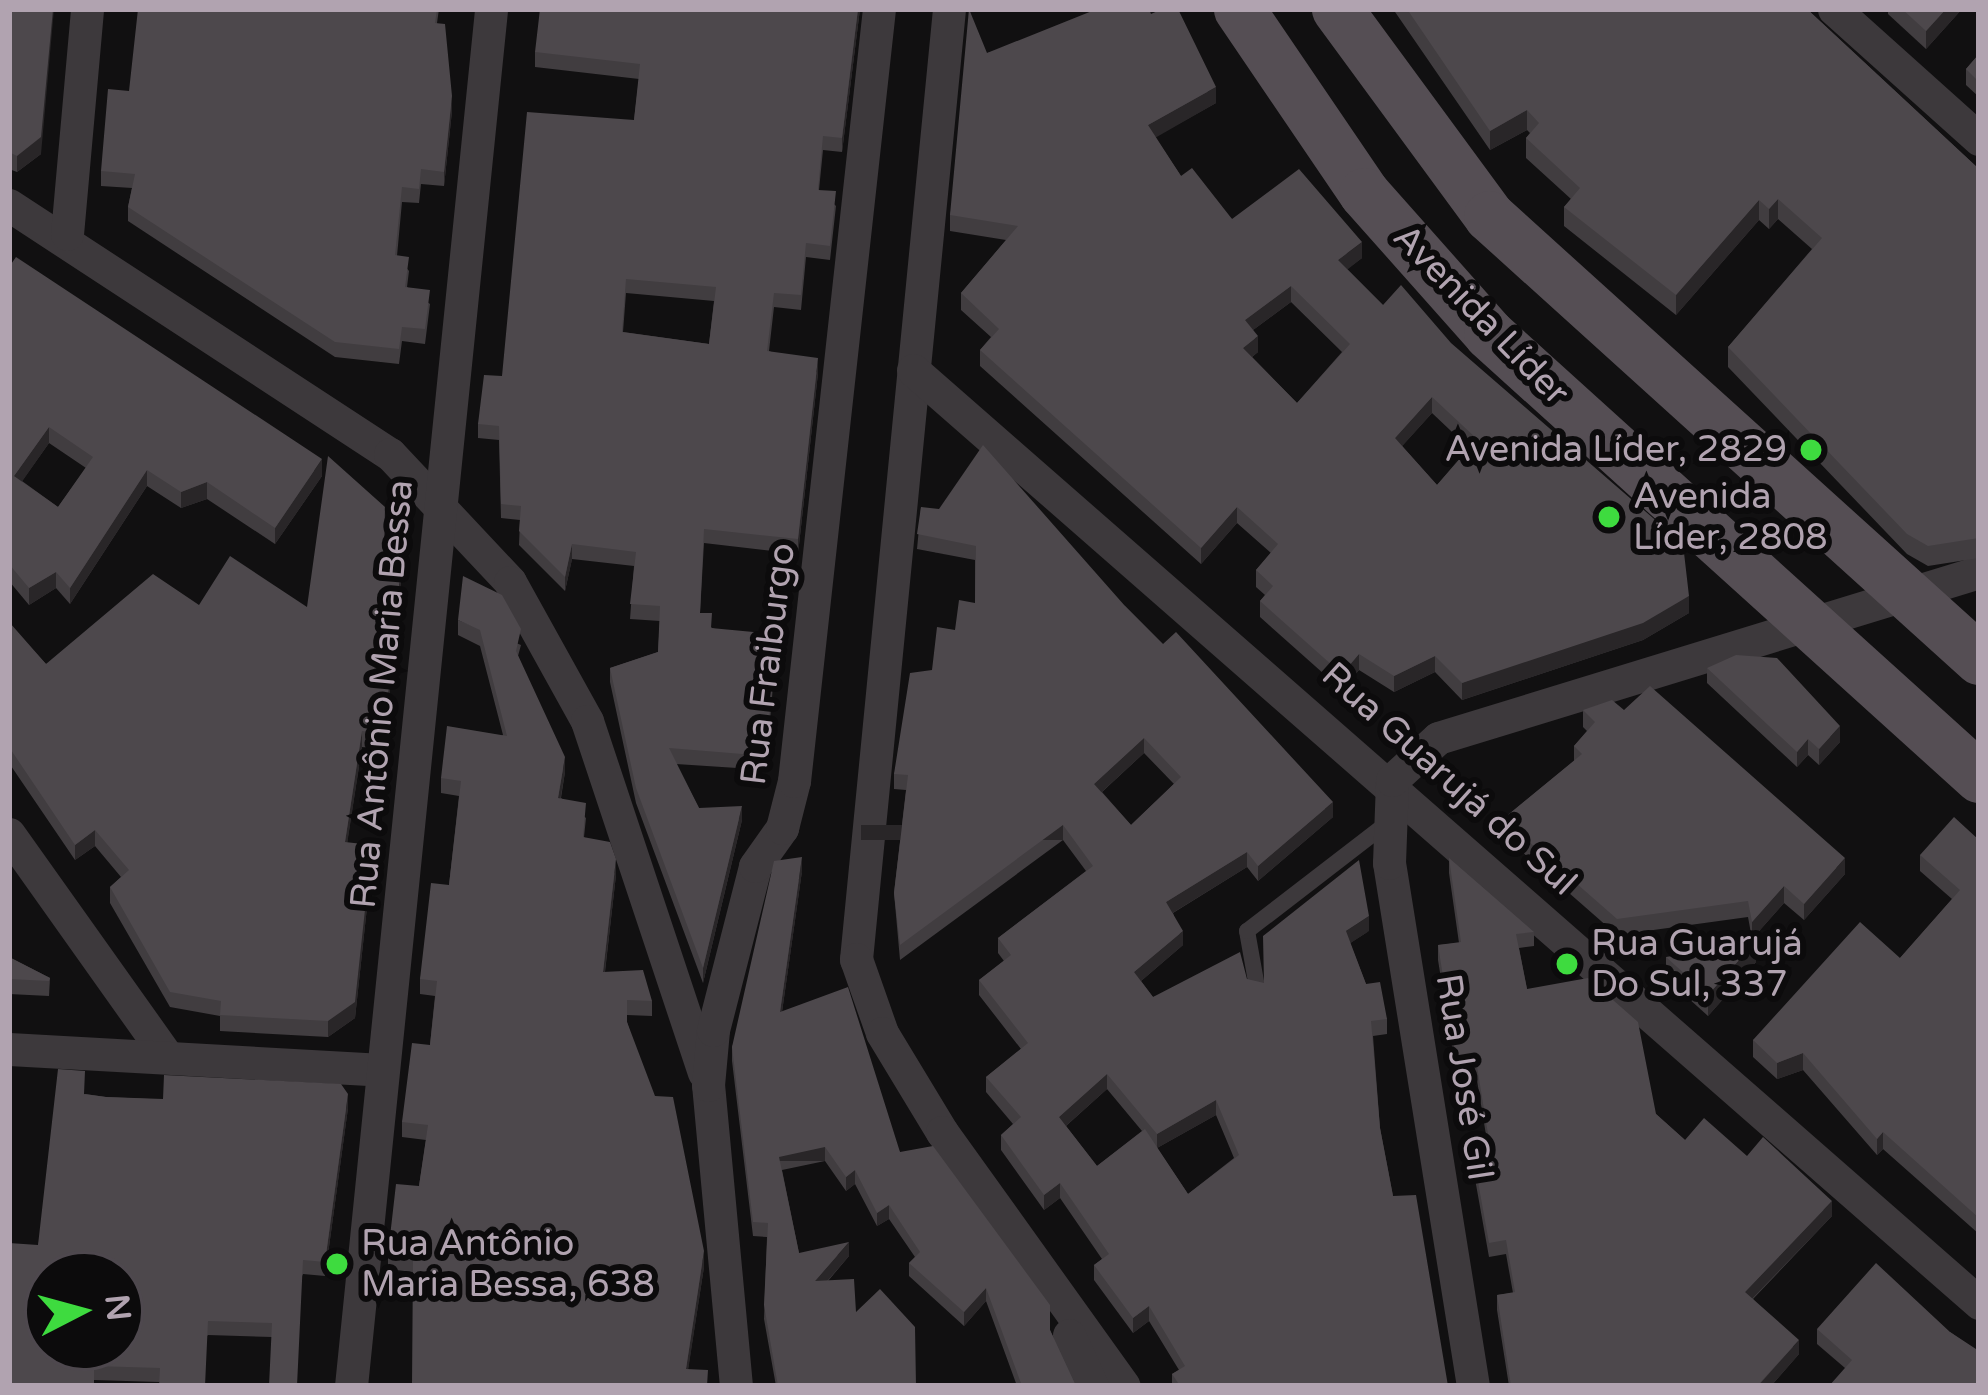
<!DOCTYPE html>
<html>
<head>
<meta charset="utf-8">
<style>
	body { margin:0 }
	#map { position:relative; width:1988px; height:1395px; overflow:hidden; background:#111011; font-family:"Varela Round",sans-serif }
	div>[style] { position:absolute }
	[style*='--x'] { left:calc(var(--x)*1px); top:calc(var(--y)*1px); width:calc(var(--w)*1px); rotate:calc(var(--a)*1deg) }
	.service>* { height:16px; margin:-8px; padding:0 8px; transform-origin:8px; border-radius:8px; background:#3d393c }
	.minor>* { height:33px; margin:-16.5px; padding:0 16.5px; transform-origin:16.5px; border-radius:16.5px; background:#3d393c }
	.primary>* { height:51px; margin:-25.5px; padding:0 25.5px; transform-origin:25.5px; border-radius:25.5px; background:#554e54 }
	.wall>* { inset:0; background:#413d40 }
	.shaded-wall>* { inset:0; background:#292628; transform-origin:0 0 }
	.building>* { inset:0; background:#4d484c }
	.dots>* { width:33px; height:33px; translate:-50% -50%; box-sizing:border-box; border:6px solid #0c0b0c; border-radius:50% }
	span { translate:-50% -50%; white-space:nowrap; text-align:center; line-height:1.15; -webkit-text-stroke:12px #0c0b0c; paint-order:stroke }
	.street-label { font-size:36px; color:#b1a3b0 }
	.poi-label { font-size:36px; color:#b1a3b0 }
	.right { translate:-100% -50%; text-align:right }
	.left { translate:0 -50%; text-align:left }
	.frame { position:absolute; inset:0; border:12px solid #b1a3b0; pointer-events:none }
	.north { position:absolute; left:24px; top:1251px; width:120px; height:120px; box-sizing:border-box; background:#0c0b0c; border:3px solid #4e484e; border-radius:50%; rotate:84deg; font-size:33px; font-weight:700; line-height:48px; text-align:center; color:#b1a3b0 }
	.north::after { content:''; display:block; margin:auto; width:42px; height:54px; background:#3edb3f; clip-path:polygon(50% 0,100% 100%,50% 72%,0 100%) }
</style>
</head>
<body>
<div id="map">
	<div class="service">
		<i style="--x:1257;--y:987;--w:57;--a:-100.1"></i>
		<i style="--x:1247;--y:931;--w:175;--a:-37.6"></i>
	</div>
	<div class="minor">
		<i style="--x:949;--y:9;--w:955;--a:95.59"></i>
		<i style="--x:856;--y:959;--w:78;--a:70.6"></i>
		<i style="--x:882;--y:1033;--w:116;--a:58.8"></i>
		<i style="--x:942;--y:1132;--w:312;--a:54.4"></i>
		<i style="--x:1834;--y:9;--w:195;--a:41.9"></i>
		<i style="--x:9;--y:205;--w:455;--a:33.2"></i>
		<i style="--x:390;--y:454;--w:175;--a:46.8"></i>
		<i style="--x:510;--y:582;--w:159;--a:61"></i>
		<i style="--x:587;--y:721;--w:370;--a:71.6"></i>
		<i style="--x:67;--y:234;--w:226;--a:-84.9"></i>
		<i style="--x:913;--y:370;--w:1417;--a:41.19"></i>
		<i style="--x:9;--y:834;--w:272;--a:54.6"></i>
		<i style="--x:9;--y:1049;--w:374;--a:3.2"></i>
		<i style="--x:1069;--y:1335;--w:56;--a:65.7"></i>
		<i style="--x:351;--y:1386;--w:1384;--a:-84.19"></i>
		<i style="--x:736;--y:1386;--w:302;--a:-95.3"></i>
		<i style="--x:708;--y:1085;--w:55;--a:-84.8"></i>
		<i style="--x:713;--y:1030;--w:169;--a:-75.6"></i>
		<i style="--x:755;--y:866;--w:47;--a:-54.6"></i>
		<i style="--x:782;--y:828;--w:49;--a:-75.7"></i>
		<i style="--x:794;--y:781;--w:777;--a:-83.72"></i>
		<i style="--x:1473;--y:1386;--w:530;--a:-99.12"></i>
		<i style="--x:1389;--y:863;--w:83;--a:-87.9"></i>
		<i style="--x:1392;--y:780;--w:62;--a:-42.4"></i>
		<i style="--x:1438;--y:738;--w:566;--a:-17.06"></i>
	</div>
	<div class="primary">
		<i style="--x:1239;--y:9;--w:222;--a:55.8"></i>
		<i style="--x:1364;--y:193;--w:188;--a:48.4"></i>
		<i style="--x:1489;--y:334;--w:661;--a:42.12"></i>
		<i style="--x:1337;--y:9;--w:257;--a:53.7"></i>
		<i style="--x:1489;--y:216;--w:661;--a:42.12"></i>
	</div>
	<div class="wall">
		<i style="clip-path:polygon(9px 9px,41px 154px,17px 172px,9px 169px)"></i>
		<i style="clip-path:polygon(439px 9px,437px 23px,452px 111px,444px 186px,421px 184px,419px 203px,402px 202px,397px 256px,409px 271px,407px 287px,430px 304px,425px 344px,402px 341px,399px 364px,335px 357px,128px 221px,128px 207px,132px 188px,101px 186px,101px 171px)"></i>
		<i style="clip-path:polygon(evenodd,860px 9px,842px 152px,823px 150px,819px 190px,836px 206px,830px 260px,806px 257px,801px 310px,774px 307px,769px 351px,818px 373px,798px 554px,704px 543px,700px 613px,712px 628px,776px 649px,766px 770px,676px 764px,699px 808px,742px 820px,703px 983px,636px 803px,610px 682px,610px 668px,658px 652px,660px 621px,630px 619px,634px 566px,572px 559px,565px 591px,519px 545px,520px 520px,501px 518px,499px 440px,478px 438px,478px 424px,502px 376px,634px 120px,639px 79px,535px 67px,535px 52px,860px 9px,626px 293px,714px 301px,709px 344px,623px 332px,626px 293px)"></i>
		<i style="clip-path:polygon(1393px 9px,1807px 9px,1979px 169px,1979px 558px,1928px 566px,1907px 554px,1728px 367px,1728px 347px,1812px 249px,1778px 219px,1769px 229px,1759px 220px,1676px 315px,1564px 226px,1564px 207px,1571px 199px,1526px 158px,1526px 138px,1530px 133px,1527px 130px,1490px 150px)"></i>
		<i style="clip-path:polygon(1888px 9px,1962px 9px,1926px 49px,1888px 14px)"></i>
		<i style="clip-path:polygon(evenodd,1151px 14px,1216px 103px,1155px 137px,1181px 176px,1232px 219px,1362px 258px,1347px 269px,1689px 613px,1643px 640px,1462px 700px,1435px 672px,1394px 692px,1359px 670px,1342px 690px,1260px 617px,1260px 601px,1265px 595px,1256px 587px,1256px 570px,1271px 553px,1237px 523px,1201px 564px,980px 366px,980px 350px,991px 337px,961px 310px,961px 293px,1006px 240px,950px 231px,950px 215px,987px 53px,1151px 14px,1291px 302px,1342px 352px,1297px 403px,1252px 357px,1258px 352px,1253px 330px,1291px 302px,1151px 14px,1432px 413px,1469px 448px,1437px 485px,1402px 446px,1432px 413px)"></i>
		<i style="clip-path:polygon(1979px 54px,1979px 97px,1966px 85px,1966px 69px)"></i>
		<i style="clip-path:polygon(evenodd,9px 267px,322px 476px,275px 544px,207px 499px,181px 508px,147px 486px,70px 604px,56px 588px,29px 605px,9px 581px,9px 267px,49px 443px,86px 468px,58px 507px,22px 481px,49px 443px)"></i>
		<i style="clip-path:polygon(evenodd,921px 507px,1125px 606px,1333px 817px,1258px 881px,1247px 867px,1173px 913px,1183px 945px,1141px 981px,1153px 997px,1247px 979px,1264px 983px,1369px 931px,1350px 943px,1366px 984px,1387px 1019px,1387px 1034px,1373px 1036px,1380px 1128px,1393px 1196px,1448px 1386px,1172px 1386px,1172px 1374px,1179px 1370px,1149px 1321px,1133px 1333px,1094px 1280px,1094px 1265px,1102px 1259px,1060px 1198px,1044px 1210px,1001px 1150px,1001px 1135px,1013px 1124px,986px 1092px,986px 1077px,1021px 1049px,979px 995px,979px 980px,1004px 961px,998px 953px,998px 938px,1086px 871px,1063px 840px,900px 960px,894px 893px,906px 790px,894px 789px,894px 774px,932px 670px,955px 630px,975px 603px,975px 560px,917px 549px,921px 507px,1144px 753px,1174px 784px,1131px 825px,1102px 792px,1144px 753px,921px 507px,1107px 1089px,1142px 1131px,1097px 1166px,1066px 1126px,1107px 1089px,921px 507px,1216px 1115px,1234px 1158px,1188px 1194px,1157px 1148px,1216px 1115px)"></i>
		<i style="clip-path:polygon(384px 562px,401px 580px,384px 749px,362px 747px,347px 843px,372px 861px,355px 1018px,328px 1037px,220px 1031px,220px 1016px,170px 1007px,110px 903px,110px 887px,121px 877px,95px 846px,75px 860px,9px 763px,9px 624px,46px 664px,199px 605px,307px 607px)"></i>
		<i style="clip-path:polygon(458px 620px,521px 645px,518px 656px,565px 772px,561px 798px,586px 818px,584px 837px,616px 875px,605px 972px,652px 1001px,652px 1016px,627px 1015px,627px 1022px,704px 1267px,688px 1369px,708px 1386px,413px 1272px,388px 1269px,388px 1254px,419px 1186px,426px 1140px,402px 1137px,402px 1122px,430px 1045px,435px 996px,420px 994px,420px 979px,449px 885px,459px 796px,441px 793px,441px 778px,503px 735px,480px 646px,458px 635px)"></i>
		<i style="clip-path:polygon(1707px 668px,1840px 742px,1819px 765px,1808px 755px,1797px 767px,1707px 683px)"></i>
		<i style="clip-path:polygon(1583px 710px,1624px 710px,1845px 874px,1804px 920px,1784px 903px,1752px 939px,1748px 917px,1617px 935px,1503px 835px,1503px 819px,1574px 761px,1574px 746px,1587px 731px,1583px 727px)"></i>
		<i style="clip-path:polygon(1979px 840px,1979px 1234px,1883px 1149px,1877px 1155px,1803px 1070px,1777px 1079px,1753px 1057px,1753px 1040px,1900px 958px,1952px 899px,1920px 871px,1920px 855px)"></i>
		<i style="clip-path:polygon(1449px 858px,1534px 932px,1534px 946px,1519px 948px,1527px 989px,1656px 1114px,1685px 1140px,1747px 1156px,1832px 1216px,1753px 1299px,1799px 1354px,1771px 1386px,1509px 1386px,1497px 1310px,1497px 1295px,1513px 1293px,1506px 1254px,1489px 1257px,1470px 1151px,1470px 1137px,1486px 1135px,1475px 1068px,1456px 1072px,1438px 960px,1438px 945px,1459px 943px,1449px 873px)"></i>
		<i style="clip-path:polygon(802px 871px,782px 1012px,1050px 1330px,1076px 1386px,1017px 1386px,986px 1301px,964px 1326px,909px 1276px,909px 1263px,915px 1257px,889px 1219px,877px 1226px,855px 1184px,846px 1191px,825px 1161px,782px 1170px,799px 1253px,849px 1256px,828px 1281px,856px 1312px,916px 1386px,776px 1386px,764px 1319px,767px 1237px,753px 1236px,732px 1061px,732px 1047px)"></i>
		<i style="clip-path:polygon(9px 957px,50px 978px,49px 996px,9px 994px)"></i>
		<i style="clip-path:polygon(1666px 957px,1756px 962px,1708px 1016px,1666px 978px)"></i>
		<i style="clip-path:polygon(85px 1094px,106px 1097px,348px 1108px,325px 1276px,303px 1274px,272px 1337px,208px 1335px,159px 1382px,94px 1380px,38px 1245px)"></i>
		<i style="clip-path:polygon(1817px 1329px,1950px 1332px,1978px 1352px,1845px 1368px,1817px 1344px)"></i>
	</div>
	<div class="shaded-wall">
		<i style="clip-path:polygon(53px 9px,54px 9px,41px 154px,17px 172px,17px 156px)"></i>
		<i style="clip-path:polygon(858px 9px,860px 9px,842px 152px,842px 138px)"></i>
		<i style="clip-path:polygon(1946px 9px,1962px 9px,1926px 49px,1926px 31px)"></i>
		<i style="clip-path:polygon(1216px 87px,1216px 103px,1148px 142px,1148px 125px)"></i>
		<i style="clip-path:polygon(452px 96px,452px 111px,444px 186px,444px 172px)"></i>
		<i style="clip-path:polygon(1527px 110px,1527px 130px,1490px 150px,1490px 131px)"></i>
		<i style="clip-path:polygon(1778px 199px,1778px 219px,1769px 229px,1769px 209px)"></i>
		<i style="clip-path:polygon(1759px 200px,1759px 220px,1676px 315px,1676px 295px)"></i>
		<i style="clip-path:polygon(1362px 242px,1362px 258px,1338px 277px,1338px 260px)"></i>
		<i style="clip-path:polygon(1291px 286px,1291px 302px,1245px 336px,1245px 320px)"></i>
		<i style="clip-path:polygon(1258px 336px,1258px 352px,1243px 364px,1243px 348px)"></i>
		<i style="clip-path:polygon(818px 358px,818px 373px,798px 554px,798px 539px)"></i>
		<i style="clip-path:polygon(1432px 397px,1432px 413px,1395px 454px,1395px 438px)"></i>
		<i style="clip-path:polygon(49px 427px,49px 443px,14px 493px,14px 476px)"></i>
		<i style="clip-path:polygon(322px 459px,322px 476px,275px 544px,275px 528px)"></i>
		<i style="clip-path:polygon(147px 470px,147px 486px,70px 604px,70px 588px)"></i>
		<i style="clip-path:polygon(207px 482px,207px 499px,181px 508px,181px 492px)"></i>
		<i style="clip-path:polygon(1237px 507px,1237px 523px,1201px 564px,1201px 548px)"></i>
		<i style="clip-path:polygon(572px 544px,572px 559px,565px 591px,565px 577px)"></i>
		<i style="clip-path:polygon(401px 565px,401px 580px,384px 749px,384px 734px)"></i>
		<i style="clip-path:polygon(56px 572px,56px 588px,29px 605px,29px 588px)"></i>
		<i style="clip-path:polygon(1689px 596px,1689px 613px,1643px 640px,1462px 700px,1462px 683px)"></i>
		<i style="clip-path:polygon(1359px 654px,1359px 670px,1342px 690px,1342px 674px)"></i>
		<i style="clip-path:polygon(1435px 656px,1435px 672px,1394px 692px,1394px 676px)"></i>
		<i style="clip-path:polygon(1840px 726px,1840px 742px,1819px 765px,1819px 749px)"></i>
		<i style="clip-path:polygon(362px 731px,362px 747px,345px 858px,345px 842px)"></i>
		<i style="clip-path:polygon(1144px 738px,1144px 753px,1094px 799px,1094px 784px)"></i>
		<i style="clip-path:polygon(1808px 739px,1808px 755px,1797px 767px,1797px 752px)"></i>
		<i style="clip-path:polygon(565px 757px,565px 772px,558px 813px,558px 798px)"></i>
		<i style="clip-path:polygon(1333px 802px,1333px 817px,1258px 881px,1258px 866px)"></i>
		<i style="clip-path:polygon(742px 806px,742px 820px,703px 983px,703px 968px)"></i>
		<i style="left:1063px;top:825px;width:15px;height:202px;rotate:90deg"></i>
		<i style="clip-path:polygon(95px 830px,95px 846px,75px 860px,75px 845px)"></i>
		<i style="clip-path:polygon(372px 845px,372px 861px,355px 1018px,328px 1037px,328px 1021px)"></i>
		<i style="clip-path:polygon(1247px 852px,1247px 867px,1166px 917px,1166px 902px)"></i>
		<i style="clip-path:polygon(802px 857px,802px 871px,780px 1026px,780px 1012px)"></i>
		<i style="clip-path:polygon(1845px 858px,1845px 874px,1804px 920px,1804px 904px)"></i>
		<i style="clip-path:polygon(616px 859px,616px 875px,603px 987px,603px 972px)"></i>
		<i style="clip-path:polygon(1784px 886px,1784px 903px,1752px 939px,1752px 922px)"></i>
		<i style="clip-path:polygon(1369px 916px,1369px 931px,1346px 946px,1346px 931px)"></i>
		<i style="clip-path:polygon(1183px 931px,1183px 945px,1134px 987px,1134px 972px)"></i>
		<i style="clip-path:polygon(1756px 941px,1756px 962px,1708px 1016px,1708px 995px)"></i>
		<i style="clip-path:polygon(1803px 1053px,1803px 1070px,1777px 1079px,1777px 1063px)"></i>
		<i style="clip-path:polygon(1107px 1074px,1107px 1089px,1059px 1132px,1059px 1117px)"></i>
		<i style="clip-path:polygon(348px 1094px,348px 1108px,325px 1276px,325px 1262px)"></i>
		<i style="clip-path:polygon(1216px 1100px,1216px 1115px,1157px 1148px,1157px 1134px)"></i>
		<i style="clip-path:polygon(1883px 1132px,1883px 1149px,1877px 1155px,1877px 1139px)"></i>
		<i style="left:825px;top:1147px;width:14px;height:47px;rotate:90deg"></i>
		<i style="clip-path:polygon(855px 1170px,855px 1184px,846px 1191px,846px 1177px)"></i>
		<i style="clip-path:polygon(1060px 1183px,1060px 1198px,1044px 1210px,1044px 1195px)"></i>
		<i style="clip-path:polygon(1832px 1201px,1832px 1216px,1745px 1306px,1745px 1292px)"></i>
		<i style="clip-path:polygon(889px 1205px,889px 1219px,877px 1226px,877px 1213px)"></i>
		<i style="clip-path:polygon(849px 1242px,849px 1256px,815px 1295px,815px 1281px)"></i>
		<i style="clip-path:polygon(704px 1251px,704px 1267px,686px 1384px,686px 1369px)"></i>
		<i style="clip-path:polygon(986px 1288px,986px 1301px,964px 1326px,964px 1312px)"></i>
		<i style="clip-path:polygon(1149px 1306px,1149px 1321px,1133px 1333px,1133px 1318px)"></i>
		<i style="clip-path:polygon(1799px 1340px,1799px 1354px,1771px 1386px,1758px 1386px)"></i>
	</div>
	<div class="building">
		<i style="clip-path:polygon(9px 9px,53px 9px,41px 137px,17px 156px,9px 152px)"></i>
		<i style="clip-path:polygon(138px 9px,437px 9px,435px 23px,445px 24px,452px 96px,444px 172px,421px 169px,419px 189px,402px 187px,395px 255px,409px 257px,405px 287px,430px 290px,425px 329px,402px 327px,399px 349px,335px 342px,128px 207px,135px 174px,101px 171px,108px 89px,129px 91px)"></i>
		<i style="clip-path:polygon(evenodd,540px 9px,858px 9px,842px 138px,823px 136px,818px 190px,836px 191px,830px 246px,806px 243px,801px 295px,774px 293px,767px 351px,818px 358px,798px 539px,704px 529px,700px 613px,712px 613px,711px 628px,776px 634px,766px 756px,669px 748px,699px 808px,742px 806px,703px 968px,636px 788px,610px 668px,658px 652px,660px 606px,630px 604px,636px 552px,572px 544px,565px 577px,519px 531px,521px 506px,501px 504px,499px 426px,478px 424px,484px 375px,502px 376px,527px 112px,634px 120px,640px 64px,535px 52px,540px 9px,626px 279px,716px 287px,709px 344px,622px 332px,626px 279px)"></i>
		<i style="clip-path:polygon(evenodd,969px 9px,987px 53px,1097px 9px,1149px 9px,1151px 14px,1162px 9px,1178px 9px,1216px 87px,1148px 125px,1181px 176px,1192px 168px,1232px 219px,1299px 169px,1362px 242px,1338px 260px,1383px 305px,1401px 285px,1451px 343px,1683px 544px,1689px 596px,1643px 623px,1462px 683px,1435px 656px,1394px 676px,1359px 654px,1342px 674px,1260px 601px,1273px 586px,1256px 570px,1278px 544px,1237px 507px,1201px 548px,980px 350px,999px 329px,961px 293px,1018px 226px,950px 215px,969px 9px,1291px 286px,1350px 344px,1297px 403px,1243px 348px,1258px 336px,1245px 320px,1291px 286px,969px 9px,1432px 397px,1477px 439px,1437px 485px,1395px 438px,1432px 397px)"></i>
		<i style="clip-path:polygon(1407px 9px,1807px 9px,1979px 169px,1979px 538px,1928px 546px,1907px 534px,1728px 347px,1822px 238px,1778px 199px,1769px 209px,1759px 200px,1676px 295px,1564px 207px,1580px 188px,1526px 138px,1539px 123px,1527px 110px,1490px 131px)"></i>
		<i style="clip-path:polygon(1902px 9px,1946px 9px,1926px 31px)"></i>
		<i style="clip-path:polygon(1979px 54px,1979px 82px,1966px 69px)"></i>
		<i style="clip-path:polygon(evenodd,16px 257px,322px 459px,275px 528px,207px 482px,181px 492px,147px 470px,70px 588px,56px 572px,29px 588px,9px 564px,9px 267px,16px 257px,49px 427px,93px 457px,58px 507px,14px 476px,49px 427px)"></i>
		<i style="clip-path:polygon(evenodd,983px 445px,1125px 606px,1163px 644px,1176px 632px,1333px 802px,1258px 866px,1247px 852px,1166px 902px,1183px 931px,1134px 972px,1153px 997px,1240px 952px,1247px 979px,1264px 983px,1263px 936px,1359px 860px,1369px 916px,1346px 931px,1366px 984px,1380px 982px,1387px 1019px,1371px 1021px,1380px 1128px,1393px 1196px,1416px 1195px,1448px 1386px,1180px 1386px,1172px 1374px,1185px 1366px,1149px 1306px,1133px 1318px,1094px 1265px,1109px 1254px,1060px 1183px,1044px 1195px,1001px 1135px,1021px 1117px,986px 1077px,1028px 1043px,979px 980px,1011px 955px,998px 938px,1093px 866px,1063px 825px,900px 945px,894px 893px,908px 775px,894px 774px,910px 673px,932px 670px,937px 627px,955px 630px,959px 600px,975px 603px,976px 546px,917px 534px,921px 507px,939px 509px,983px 445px,1144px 738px,1181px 777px,1131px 825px,1094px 784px,1144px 738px,983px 445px,1107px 1074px,1157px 1134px,1216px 1100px,1239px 1155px,1188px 1194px,1145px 1129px,1097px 1166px,1059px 1117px,1107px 1074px)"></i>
		<i style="clip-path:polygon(328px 456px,385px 507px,384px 562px,401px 565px,384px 734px,362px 731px,345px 842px,372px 845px,355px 1002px,328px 1021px,220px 1015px,221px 1001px,170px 992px,110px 887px,129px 870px,95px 830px,75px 845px,9px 747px,9px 624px,10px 623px,46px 664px,153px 574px,199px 605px,230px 556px,307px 607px)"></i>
		<i style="clip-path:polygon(463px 576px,502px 595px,521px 629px,516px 651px,565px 757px,558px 798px,586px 803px,583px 837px,610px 842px,616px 859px,603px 972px,643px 970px,652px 1001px,627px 1000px,627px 1022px,655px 1096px,673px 1097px,704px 1251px,686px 1369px,708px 1370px,707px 1386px,412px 1386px,413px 1257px,388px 1254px,396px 1184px,419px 1186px,428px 1125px,402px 1122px,412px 1043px,430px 1045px,437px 981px,420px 979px,431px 883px,449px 885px,461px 781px,441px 778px,447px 726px,507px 736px,480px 630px,458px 620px)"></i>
		<i style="clip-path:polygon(1736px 655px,1777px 658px,1840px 726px,1819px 749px,1808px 739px,1797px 752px,1707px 668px)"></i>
		<i style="clip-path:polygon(1650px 686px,1845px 858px,1804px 904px,1784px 886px,1752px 922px,1748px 901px,1617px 919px,1503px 819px,1582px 754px,1574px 746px,1595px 722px,1583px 710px,1612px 700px,1624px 710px)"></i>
		<i style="clip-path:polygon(1954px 817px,1979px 840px,1979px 1218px,1883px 1132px,1877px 1139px,1803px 1053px,1777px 1063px,1753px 1040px,1860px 922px,1900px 958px,1960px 890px,1920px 855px)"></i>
		<i style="clip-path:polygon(802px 857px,780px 1012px,848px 987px,900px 1152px,933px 1146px,1050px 1305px,1050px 1330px,1076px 1386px,1022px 1386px,986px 1288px,964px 1312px,909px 1263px,920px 1252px,889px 1205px,877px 1213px,855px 1170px,846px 1177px,825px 1147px,779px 1157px,799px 1253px,849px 1242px,815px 1281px,854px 1279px,856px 1312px,880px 1289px,915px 1327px,916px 1386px,778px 1386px,764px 1305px,768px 1223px,753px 1222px,732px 1047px,774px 861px)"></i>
		<i style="clip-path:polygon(1449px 858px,1534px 932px,1516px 934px,1527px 989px,1588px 978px,1638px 1022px,1656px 1114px,1685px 1140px,1704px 1118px,1747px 1156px,1763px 1137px,1832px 1201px,1745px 1292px,1799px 1340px,1758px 1385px,1760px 1386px,1511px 1386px,1497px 1295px,1515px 1292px,1506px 1240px,1489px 1243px,1470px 1137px,1488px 1134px,1475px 1054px,1456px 1058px,1438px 945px,1461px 942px)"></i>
		<i style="clip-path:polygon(1756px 941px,1708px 995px,1666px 957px)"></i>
		<i style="clip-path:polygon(9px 957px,50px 978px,49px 981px,9px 979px)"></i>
		<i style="clip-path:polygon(evenodd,58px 1069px,85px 1071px,84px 1094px,106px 1097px,163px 1099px,164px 1075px,341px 1084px,348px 1094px,325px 1262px,303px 1260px,297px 1386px,269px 1386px,272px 1323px,208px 1321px,205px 1386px,159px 1386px,160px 1368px,94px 1366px,94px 1386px,9px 1386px,9px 1243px,38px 1245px,58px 1069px,48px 1275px,120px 1275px,120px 1347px,48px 1347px,48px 1275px)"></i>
		<i style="clip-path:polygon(1876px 1263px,1950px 1332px,1979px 1351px,1979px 1386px,1829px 1386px,1852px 1360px,1817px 1329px)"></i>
	</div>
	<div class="dots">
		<i style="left:1811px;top:450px;background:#3edb3f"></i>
		<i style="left:1609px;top:517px;background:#3edb3f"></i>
		<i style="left:1567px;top:964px;background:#3edb3f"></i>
		<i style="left:337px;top:1264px;background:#3edb3f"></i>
	</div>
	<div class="street-label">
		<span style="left:1481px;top:315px;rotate:46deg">Avenida Líder</span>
		<span style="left:768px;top:664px;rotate:-83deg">Rua Fraiburgo</span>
		<span style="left:382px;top:694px;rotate:-85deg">Rua Antônio Maria Bessa</span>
		<span style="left:1449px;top:779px;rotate:42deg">Rua Guarujá do Sul</span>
		<span style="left:1464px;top:1077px;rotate:81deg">Rua José Gil</span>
	</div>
	<div class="poi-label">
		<span class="right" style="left:1787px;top:450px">Avenida Líder, 2829</span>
		<span class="left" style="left:1633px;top:517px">Avenida<br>Líder, 2808</span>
		<span class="left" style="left:1591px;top:964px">Rua Guarujá<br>Do Sul, 337</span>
		<span class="left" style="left:361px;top:1264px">Rua Antônio<br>Maria Bessa, 638</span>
	</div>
	<div class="frame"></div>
	<div class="north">N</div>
</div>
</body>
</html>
